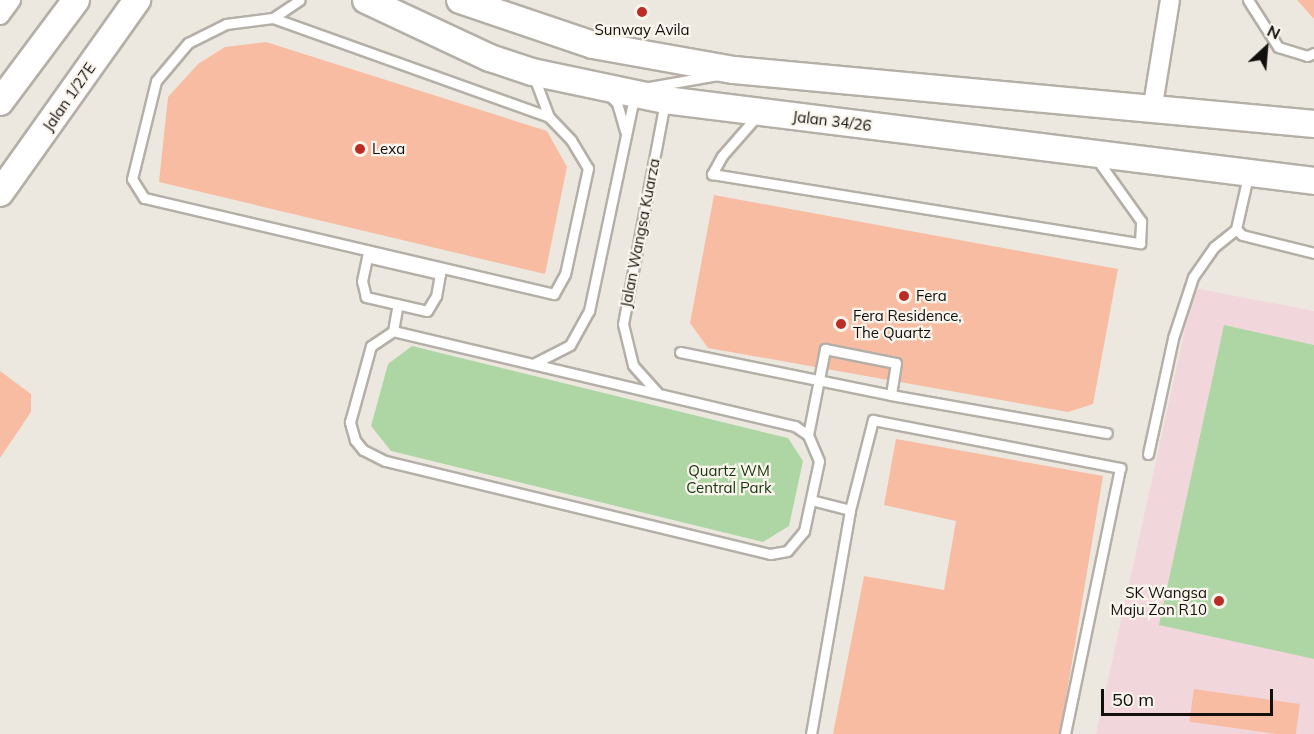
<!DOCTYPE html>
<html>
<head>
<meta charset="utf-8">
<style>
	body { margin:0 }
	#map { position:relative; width:1314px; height:734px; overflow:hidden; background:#ede8df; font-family:Mulish,sans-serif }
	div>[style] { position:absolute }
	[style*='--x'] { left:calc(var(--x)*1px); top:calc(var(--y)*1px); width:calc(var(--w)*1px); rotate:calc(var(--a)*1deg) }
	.education>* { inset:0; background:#f1d7db }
	.green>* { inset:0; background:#aed6a5 }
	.building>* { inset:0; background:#f7bca2; transform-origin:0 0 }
	.roads { filter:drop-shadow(2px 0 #b4afa7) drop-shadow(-2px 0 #b4afa7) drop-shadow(0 2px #b4afa7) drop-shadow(0 -2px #b4afa7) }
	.lane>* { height:9px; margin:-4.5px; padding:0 4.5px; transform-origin:4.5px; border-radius:4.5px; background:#fff }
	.street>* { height:18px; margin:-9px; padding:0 9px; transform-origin:9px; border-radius:9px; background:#fff }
	.secondary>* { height:26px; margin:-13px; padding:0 13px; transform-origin:13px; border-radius:13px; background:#fff }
	.dots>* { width:16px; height:16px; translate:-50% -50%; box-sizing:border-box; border:3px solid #faf5ec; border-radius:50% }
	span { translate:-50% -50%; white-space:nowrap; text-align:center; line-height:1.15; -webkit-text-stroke:4.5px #faf5ec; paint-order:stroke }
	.poi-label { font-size:15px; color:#12100d }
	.left { translate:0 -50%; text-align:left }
	.right { translate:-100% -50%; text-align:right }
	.street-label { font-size:15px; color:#12100d }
	.park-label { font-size:15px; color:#15350c }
	.north { position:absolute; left:1236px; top:18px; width:60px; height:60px; -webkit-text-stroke:4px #faf5ec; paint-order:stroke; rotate:26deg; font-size:16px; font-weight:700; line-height:24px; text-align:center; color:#12100d }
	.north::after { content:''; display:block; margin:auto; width:21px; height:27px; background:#12100d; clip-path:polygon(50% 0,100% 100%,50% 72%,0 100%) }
	.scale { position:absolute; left:1101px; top:689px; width:172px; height:27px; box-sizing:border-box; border:3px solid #12100d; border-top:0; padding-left:8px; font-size:18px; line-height:21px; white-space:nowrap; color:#12100d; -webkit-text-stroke:4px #faf5ec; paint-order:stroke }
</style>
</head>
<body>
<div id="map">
	<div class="education">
		<i style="clip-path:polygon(1194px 288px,1314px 311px,1314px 734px,1096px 734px)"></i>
	</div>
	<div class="green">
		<i style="clip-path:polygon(1224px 325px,1314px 345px,1314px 659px,1159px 625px)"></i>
		<i style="clip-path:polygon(412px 346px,788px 438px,803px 461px,789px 526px,763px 542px,391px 451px,371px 426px,388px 364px)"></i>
	</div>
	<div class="building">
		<i style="clip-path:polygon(1297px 0,1314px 0,1314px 19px)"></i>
		<i style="clip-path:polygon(266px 42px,547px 131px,567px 167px,545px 274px,159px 182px,168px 97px,198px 64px,225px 47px)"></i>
		<i style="clip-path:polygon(714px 195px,1118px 269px,1093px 404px,1068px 412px,708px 348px,690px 323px)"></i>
		<i style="clip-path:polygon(0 371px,31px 394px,31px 412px,0 458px)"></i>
		<i style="clip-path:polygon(896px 439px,1103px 476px,1060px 734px,833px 734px,864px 576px,944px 590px,956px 521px,884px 505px)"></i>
		<i style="left:1194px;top:689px;width:107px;height:33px;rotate:8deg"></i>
	</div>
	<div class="roads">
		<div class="lane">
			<i style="--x:1248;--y:0;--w:56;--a:57.4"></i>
			<i style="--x:1278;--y:47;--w:30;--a:17"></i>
			<i style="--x:1307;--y:56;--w:8;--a:-23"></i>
			<i style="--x:273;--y:18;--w:293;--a:19.7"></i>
			<i style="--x:549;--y:117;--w:32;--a:46"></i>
			<i style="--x:571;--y:140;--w:33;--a:59"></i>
			<i style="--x:588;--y:168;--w:108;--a:102.2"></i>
			<i style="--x:565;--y:274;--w:23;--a:119"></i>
			<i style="--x:554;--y:294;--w:421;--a:-166.8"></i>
			<i style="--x:144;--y:198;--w:22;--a:-122"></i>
			<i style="--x:132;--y:179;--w:101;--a:-76.2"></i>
			<i style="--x:156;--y:81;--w:50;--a:-49.9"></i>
			<i style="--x:188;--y:43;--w:42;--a:-26.6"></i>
			<i style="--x:226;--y:24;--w:47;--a:-7.3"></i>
			<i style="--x:273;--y:18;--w:32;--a:-34"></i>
			<i style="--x:534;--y:77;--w:43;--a:69.4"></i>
			<i style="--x:649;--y:87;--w:70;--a:-9.9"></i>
			<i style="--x:609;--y:95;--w:11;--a:45"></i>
			<i style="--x:617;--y:103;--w:29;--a:74"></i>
			<i style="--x:757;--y:116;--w:53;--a:131.2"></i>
			<i style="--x:722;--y:156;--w:21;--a:119"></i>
			<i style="--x:712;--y:174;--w:434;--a:9.2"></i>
			<i style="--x:1140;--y:243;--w:22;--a:-87"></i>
			<i style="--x:1141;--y:221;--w:77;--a:-125.5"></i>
			<i style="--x:1248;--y:176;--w:54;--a:102.8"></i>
			<i style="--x:1236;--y:229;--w:8;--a:45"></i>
			<i style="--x:1242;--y:235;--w:74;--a:14"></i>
			<i style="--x:367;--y:257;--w:75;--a:13.1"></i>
			<i style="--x:440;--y:274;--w:22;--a:100"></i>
			<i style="--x:436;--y:296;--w:17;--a:121"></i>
			<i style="--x:427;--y:311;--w:63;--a:-167.1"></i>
			<i style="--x:366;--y:297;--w:16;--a:-104"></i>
			<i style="--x:362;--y:281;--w:25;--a:-78"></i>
			<i style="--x:393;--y:331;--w:413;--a:13.3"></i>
			<i style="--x:795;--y:426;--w:16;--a:35"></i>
			<i style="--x:808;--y:435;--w:28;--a:67"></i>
			<i style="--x:819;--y:461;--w:72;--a:102.1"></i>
			<i style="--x:804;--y:531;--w:26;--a:130"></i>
			<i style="--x:787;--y:551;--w:17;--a:170"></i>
			<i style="--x:770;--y:554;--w:396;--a:-166.4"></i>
			<i style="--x:385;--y:461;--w:25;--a:-153"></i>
			<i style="--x:363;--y:450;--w:13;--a:-129"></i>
			<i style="--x:355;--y:440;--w:19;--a:-106"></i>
			<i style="--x:350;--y:422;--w:79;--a:-74.6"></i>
			<i style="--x:371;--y:346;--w:27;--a:-34"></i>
			<i style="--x:393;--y:331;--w:27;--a:-80"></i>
			<i style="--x:680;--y:352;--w:215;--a:11.5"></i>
			<i style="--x:891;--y:395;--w:219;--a:10"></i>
			<i style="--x:535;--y:363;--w:39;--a:-27"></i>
			<i style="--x:570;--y:345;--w:39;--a:-61"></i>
			<i style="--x:589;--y:311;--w:219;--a:-78.1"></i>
			<i style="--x:657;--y:392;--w:36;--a:-132"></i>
			<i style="--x:633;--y:365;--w:42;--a:-103.7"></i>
			<i style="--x:623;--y:324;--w:226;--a:-79.3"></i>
			<i style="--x:808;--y:435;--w:88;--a:-78.8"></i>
			<i style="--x:825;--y:349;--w:72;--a:11.2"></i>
			<i style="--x:896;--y:363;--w:32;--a:99"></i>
			<i style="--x:1148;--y:454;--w:119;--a:-77.8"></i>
			<i style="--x:1173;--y:338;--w:64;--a:-71.8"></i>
			<i style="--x:1193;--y:277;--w:37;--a:-55"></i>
			<i style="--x:1214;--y:247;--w:28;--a:-39"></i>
			<i style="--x:811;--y:500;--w:40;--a:14.4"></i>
			<i style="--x:811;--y:734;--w:227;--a:-80.1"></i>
			<i style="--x:850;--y:510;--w:93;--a:-75.7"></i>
			<i style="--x:873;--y:420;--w:252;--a:11"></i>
			<i style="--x:1120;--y:468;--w:272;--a:101.7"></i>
		</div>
		<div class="street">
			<i style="--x:0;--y:15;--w:19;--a:-54"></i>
			<i style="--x:1152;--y:111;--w:112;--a:-80.8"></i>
		</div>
		<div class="secondary">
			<i style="--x:366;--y:0;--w:137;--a:25.1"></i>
			<i style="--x:490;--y:58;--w:44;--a:18.4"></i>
			<i style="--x:532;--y:72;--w:136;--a:11.9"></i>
			<i style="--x:665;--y:100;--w:654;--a:7.11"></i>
			<i style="--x:460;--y:0;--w:140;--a:18.7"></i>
			<i style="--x:593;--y:45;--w:143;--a:10.1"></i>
			<i style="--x:734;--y:70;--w:583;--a:5.32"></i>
			<i style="--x:0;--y:102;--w:127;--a:-53.3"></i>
			<i style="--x:0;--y:193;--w:237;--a:-54.6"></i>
		</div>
	</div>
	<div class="dots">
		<i style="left:642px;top:12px;background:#bb2d24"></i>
		<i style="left:360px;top:149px;background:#bb2d24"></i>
		<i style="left:904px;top:296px;background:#bb2d24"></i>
		<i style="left:841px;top:324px;background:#bb2d24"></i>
		<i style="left:1219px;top:601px;background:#bb2d24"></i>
	</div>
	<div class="poi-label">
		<span style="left:642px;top:30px">Sunway Avila</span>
		<span class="left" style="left:372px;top:149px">Lexa</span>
		<span class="left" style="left:916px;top:296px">Fera</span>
		<span class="left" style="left:853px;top:324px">Fera Residence,<br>The Quartz</span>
		<span class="right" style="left:1207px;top:601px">SK Wangsa<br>Maju Zon R10</span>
	</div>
	<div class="street-label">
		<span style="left:69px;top:97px;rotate:-55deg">Jalan 1/27E</span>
		<span style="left:832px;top:121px;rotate:7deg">Jalan 34/26</span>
		<span style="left:640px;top:233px;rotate:-79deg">Jalan Wangsa Kuarza</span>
	</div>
	<div class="park-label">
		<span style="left:729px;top:479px">Quartz WM<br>Central Park</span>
	</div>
	<div class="north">N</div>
	<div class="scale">50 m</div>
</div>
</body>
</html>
